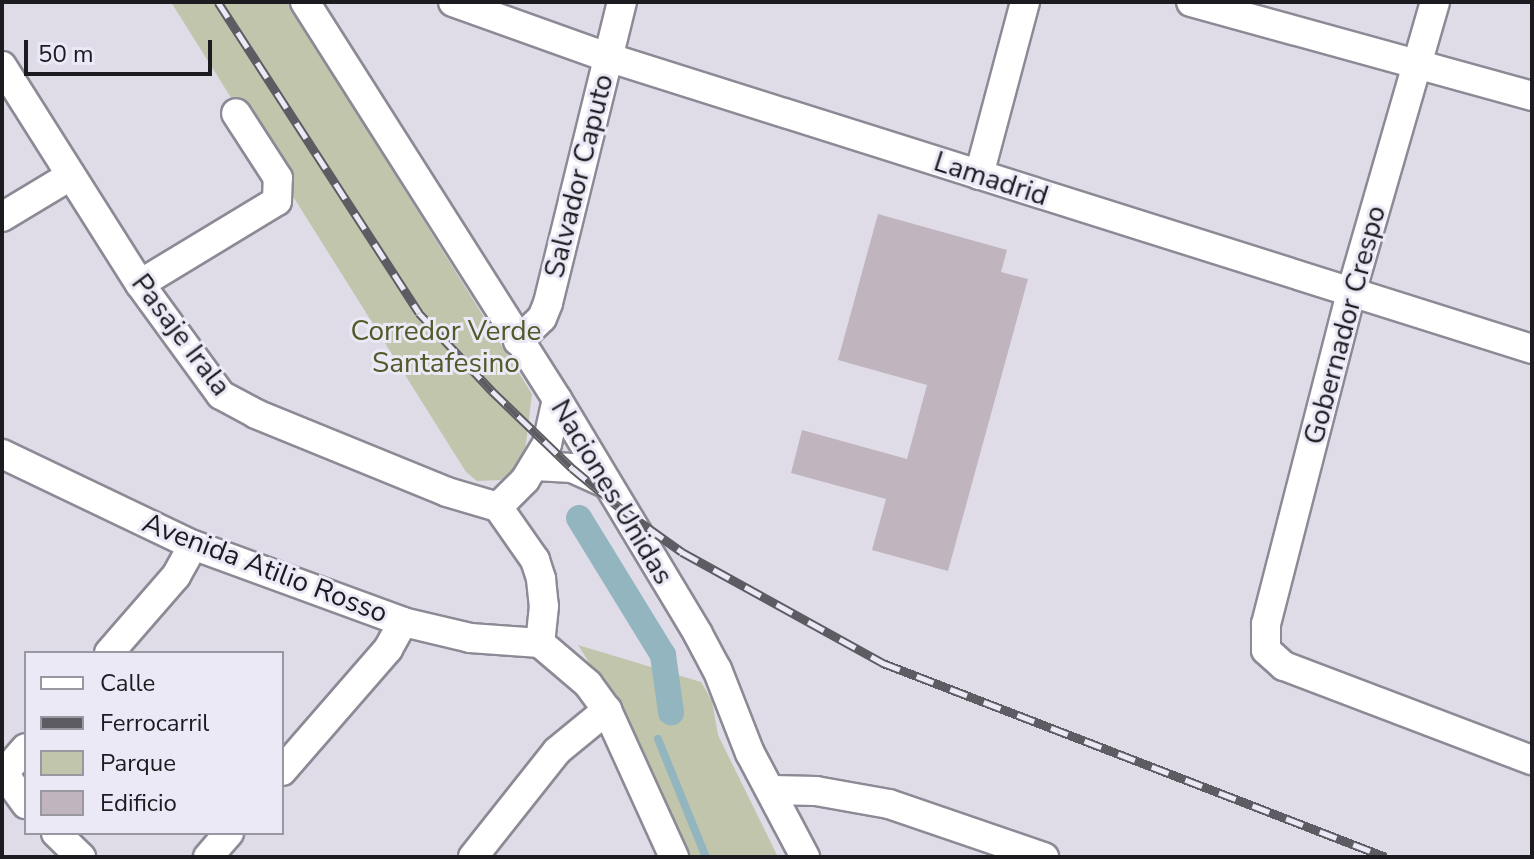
<!DOCTYPE html>
<html>
<head>
<meta charset="utf-8">
<style>
	body { margin:0 }
	#map { position:relative; width:1534px; height:859px; overflow:hidden; background:#dfdce8; font-family:"Nunito Sans",sans-serif }
	div>[style] { position:absolute }
	[style*='--x'] { left:calc(var(--x)*1px); top:calc(var(--y)*1px); width:calc(var(--w)*1px); rotate:calc(var(--a)*1deg) }
	.green>* { inset:0; background:#c0c5ac }
	.stream>* { height:8px; margin:-4px; padding:0 4px; transform-origin:4px; border-radius:4px; background:#92b5bf }
	.canal>* { height:26px; margin:-13px; padding:0 13px; transform-origin:13px; border-radius:13px; background:#92b5bf }
	.building>* { inset:0; background:#c0b5be }
	.roads { filter:drop-shadow(2px 0 #8d8a96) drop-shadow(-2px 0 #8d8a96) drop-shadow(0 2px #8d8a96) drop-shadow(0 -2px #8d8a96) }
	.minor>* { height:28px; margin:-14px; padding:0 14px; transform-origin:14px; border-radius:14px; background:#fff }
	.rail>* { height:9px; margin-top:-4.5px; transform-origin:0; background:repeating-linear-gradient(90deg,#ece9f6 0 18px,#5d5c62 0 36px); box-sizing:border-box; border-block:2px solid #5d5c62 }
	span { translate:-50% -50%; white-space:nowrap; text-align:center; line-height:1.15; -webkit-text-stroke:6px #ece9f6; paint-order:stroke }
	.street-label { font-size:28px; color:#1c1b1f }
	.park-label { font-size:28px; color:#525a2a }
	.frame { position:absolute; inset:0; border:4px solid #1c1b1f; pointer-events:none }
	.legend { position:absolute; left:24px; top:651px; width:260px; height:184px; box-sizing:border-box; background:#ece9f6; border:2px solid #9997a0; margin:0; padding:10px 14px; list-style:none; font-size:24px; color:#1c1b1f }
	.legend li { display:flex; align-items:center; gap:16px; height:40px }
	.legend b { width:40px; border:2px solid #9997a0 }
	.scale { position:absolute; left:24px; top:40px; width:188px; height:36px; box-sizing:border-box; border:4px solid #1c1b1f; border-top:0; padding-left:10px; font-size:24px; line-height:28px; white-space:nowrap; color:#1c1b1f; -webkit-text-stroke:6px #ece9f6; paint-order:stroke }
</style>
</head>
<body>
<div id="map">
	<div class="green">
		<i style="clip-path:polygon(171px 2px,287px 2px,532px 394px,524px 459px,501px 480px,477px 481px,466px 472px)"></i>
		<i style="clip-path:polygon(578px 645px,701px 682px,712px 701px,718px 735px,778px 857px,690px 857px,636px 737px)"></i>
	</div>
	<div class="stream">
		<i style="--x:658;--y:739;--w:127;--a:67.9"></i>
	</div>
	<div class="canal">
		<i style="--x:579;--y:518;--w:161;--a:58.5"></i>
		<i style="--x:663;--y:655;--w:58;--a:82"></i>
	</div>
	<div class="building">
		<i style="clip-path:polygon(878px 214px,1007px 250px,1001px 272px,1028px 279px,948px 571px,872px 550px,886px 499px,791px 473px,802px 430px,907px 459px,927px 385px,838px 360px)"></i>
	</div>
	<div class="roads">
		<div class="minor">
			<i style="--x:305;--y:2;--w:470;--a:57.6"></i>
			<i style="--x:557;--y:399;--w:274;--a:59"></i>
			<i style="--x:698;--y:634;--w:40;--a:62"></i>
			<i style="--x:717;--y:669;--w:90;--a:68.6"></i>
			<i style="--x:750;--y:753;--w:118;--a:62.1"></i>
			<i style="--x:453;--y:2;--w:164;--a:19.7"></i>
			<i style="--x:607;--y:57;--w:970;--a:17.52"></i>
			<i style="--x:1191;--y:2;--w:354;--a:15.4"></i>
			<i style="--x:1435;--y:2;--w:303;--a:106.1"></i>
			<i style="--x:1351;--y:293;--w:342;--a:104.4"></i>
			<i style="--x:1266;--y:624;--w:26;--a:90"></i>
			<i style="--x:1266;--y:650;--w:24;--a:42"></i>
			<i style="--x:1284;--y:666;--w:265;--a:20.8"></i>
			<i style="--x:2;--y:66;--w:258;--a:57.7"></i>
			<i style="--x:140;--y:284;--w:137;--a:53.9"></i>
			<i style="--x:221;--y:395;--w:40;--a:28"></i>
			<i style="--x:256;--y:414;--w:206;--a:22.2"></i>
			<i style="--x:447;--y:492;--w:53;--a:16.4"></i>
			<i style="--x:979;--y:175;--w:179;--a:-75.1"></i>
			<i style="--x:2;--y:217;--w:79;--a:-31.1"></i>
			<i style="--x:140;--y:284;--w:160;--a:-31.2"></i>
			<i style="--x:277;--y:201;--w:23;--a:-88"></i>
			<i style="--x:278;--y:178;--w:77;--a:-122.9"></i>
			<i style="--x:518;--y:341;--w:33;--a:-44"></i>
			<i style="--x:542;--y:318;--w:16;--a:-68"></i>
			<i style="--x:548;--y:303;--w:310;--a:-76.2"></i>
			<i style="--x:2;--y:454;--w:212;--a:25.5"></i>
			<i style="--x:193;--y:545;--w:224;--a:20.1"></i>
			<i style="--x:403;--y:622;--w:69;--a:13.4"></i>
			<i style="--x:470;--y:638;--w:70;--a:4.1"></i>
			<i style="--x:535;--y:466;--w:37;--a:3"></i>
			<i style="--x:572;--y:468;--w:36;--a:24"></i>
			<i style="--x:498;--y:507;--w:65;--a:55.1"></i>
			<i style="--x:535;--y:560;--w:20;--a:72"></i>
			<i style="--x:541;--y:579;--w:27;--a:84"></i>
			<i style="--x:544;--y:606;--w:37;--a:96"></i>
			<i style="--x:498;--y:507;--w:38;--a:-45"></i>
			<i style="--x:525;--y:480;--w:42;--a:-58.6"></i>
			<i style="--x:547;--y:444;--w:46;--a:-77.5"></i>
			<i style="--x:540;--y:643;--w:63;--a:40.5"></i>
			<i style="--x:588;--y:684;--w:32;--a:54"></i>
			<i style="--x:607;--y:710;--w:162;--a:65.5"></i>
			<i style="--x:109;--y:653;--w:102;--a:-49"></i>
			<i style="--x:176;--y:576;--w:35;--a:-61"></i>
			<i style="--x:2;--y:771;--w:41;--a:54"></i>
			<i style="--x:282;--y:771;--w:162;--a:-49"></i>
			<i style="--x:388;--y:649;--w:31;--a:-61"></i>
			<i style="--x:4;--y:773;--w:33;--a:-49"></i>
			<i style="--x:772;--y:790;--w:44;--a:1.3"></i>
			<i style="--x:816;--y:791;--w:74;--a:10.1"></i>
			<i style="--x:889;--y:804;--w:164;--a:18.9"></i>
			<i style="--x:56;--y:833;--w:35;--a:44"></i>
			<i style="--x:208;--y:857;--w:32;--a:-49"></i>
			<i style="--x:473;--y:857;--w:135;--a:-51.6"></i>
			<i style="--x:557;--y:751;--w:65;--a:-39.4"></i>
		</div>
	</div>
	<div class="rail">
		<i style="--x:218;--y:2;--w:370;--a:57.1"></i>
		<i style="--x:419;--y:313;--w:107;--a:46.9"></i>
		<i style="--x:492;--y:391;--w:111;--a:43.9"></i>
		<i style="--x:572;--y:468;--w:61;--a:39.7"></i>
		<i style="--x:619;--y:507;--w:77;--a:35.5"></i>
		<i style="--x:682;--y:552;--w:230;--a:28.9"></i>
		<i style="--x:883;--y:663;--w:539;--a:21.09"></i>
	</div>
	<div class="street-label">
		<span style="left:579px;top:176px;rotate:-76deg">Salvador Caputo</span>
		<span style="left:991px;top:179px;rotate:18deg">Lamadrid</span>
		<span style="left:1345px;top:325px;rotate:-75deg">Gobernador Crespo</span>
		<span style="left:181px;top:335px;rotate:53deg">Pasaje Irala</span>
		<span style="left:612px;top:492px;rotate:59deg">Naciones Unidas</span>
		<span style="left:265px;top:568px;rotate:21deg">Avenida Atilio Rosso</span>
	</div>
	<div class="park-label">
		<span style="left:446px;top:347px">Corredor Verde<br>Santafesino</span>
	</div>
	<div class="frame"></div>
	<ul class="legend">
	<li><b style="height:10px;background:#fff"></b>Calle</li>
	<li><b style="height:10px;background:#5d5c62"></b>Ferrocarril</li>
	<li><b style="height:22px;background:#c0c5ac"></b>Parque</li>
	<li><b style="height:22px;background:#c0b5be"></b>Edificio</li>
	</ul>
	<div class="scale">50 m</div>
</div>
</body>
</html>
